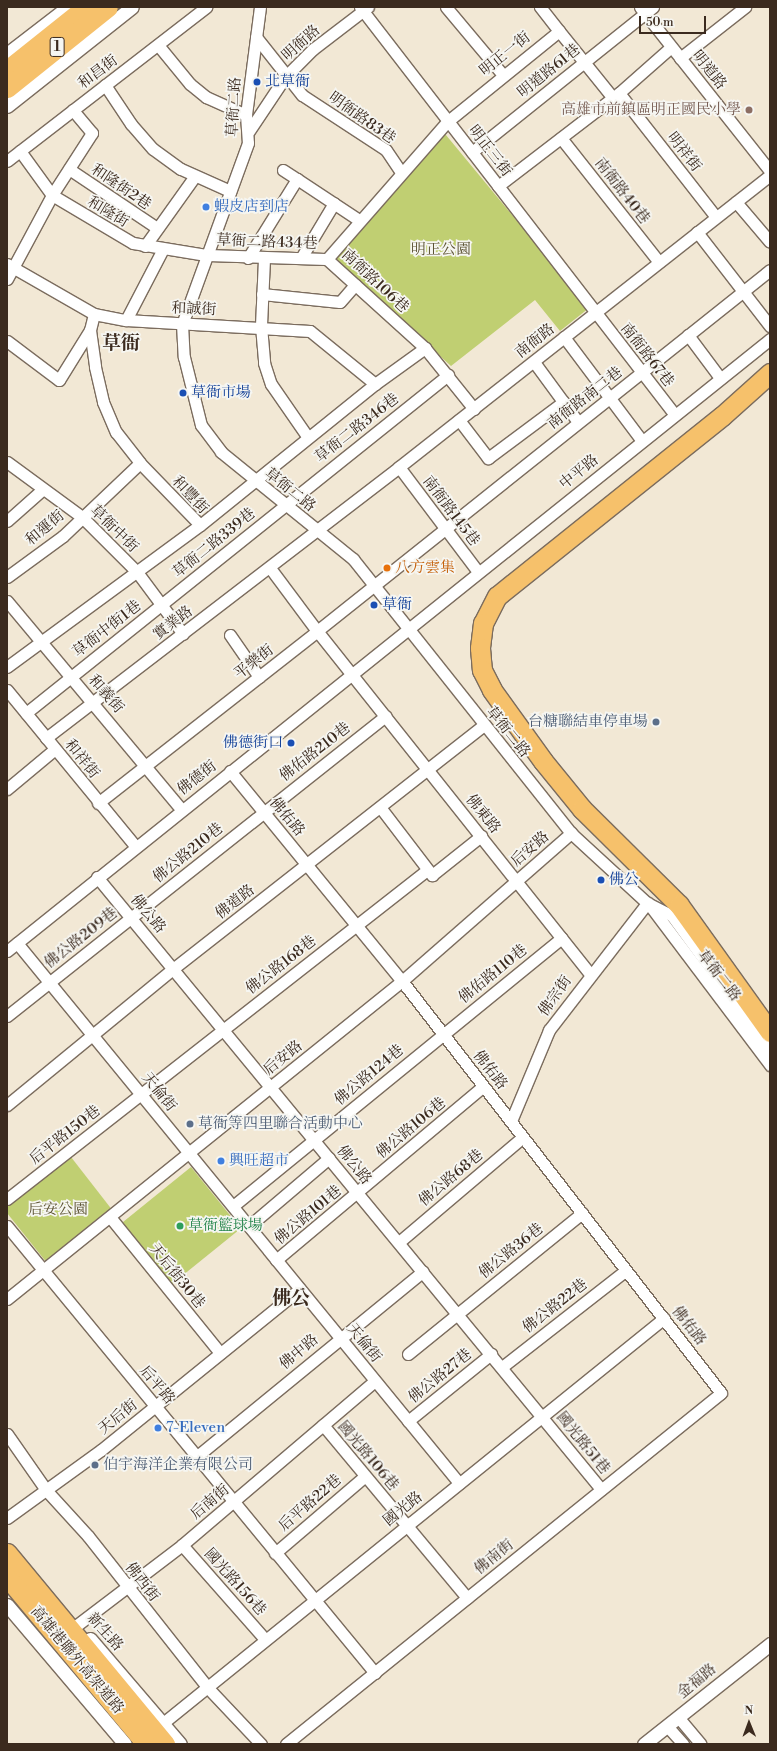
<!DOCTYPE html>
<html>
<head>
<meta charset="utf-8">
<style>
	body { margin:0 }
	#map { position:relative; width:777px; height:1751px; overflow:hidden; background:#f2e8d5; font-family:"Libre Bodoni","Noto Serif TC",serif }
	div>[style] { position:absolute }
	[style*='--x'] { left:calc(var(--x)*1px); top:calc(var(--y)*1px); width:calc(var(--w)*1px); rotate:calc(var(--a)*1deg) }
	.green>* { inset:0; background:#c0cf72; transform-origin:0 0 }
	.roads { filter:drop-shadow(1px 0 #7b6c5e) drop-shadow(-1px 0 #7b6c5e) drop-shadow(0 1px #7b6c5e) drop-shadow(0 -1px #7b6c5e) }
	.minor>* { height:11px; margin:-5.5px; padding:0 5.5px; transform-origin:5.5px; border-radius:5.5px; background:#fff }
	.tertiary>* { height:13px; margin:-6.5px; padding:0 6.5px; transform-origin:6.5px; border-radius:6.5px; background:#fff }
	.motorway>* { height:19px; margin:-9.5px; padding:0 9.5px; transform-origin:9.5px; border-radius:9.5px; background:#f6c16b }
	.dots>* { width:11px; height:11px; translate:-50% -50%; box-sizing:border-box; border:2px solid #f6f6f2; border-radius:50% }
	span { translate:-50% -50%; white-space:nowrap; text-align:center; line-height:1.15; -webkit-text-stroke:3.5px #f6f6f2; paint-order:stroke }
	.shield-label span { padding:1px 3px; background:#f6f6f2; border:1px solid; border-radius:3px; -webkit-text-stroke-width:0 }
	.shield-label { font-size:14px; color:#3b2a1e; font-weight:700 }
	.street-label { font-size:15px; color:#3b2a1e }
	.transit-label { font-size:15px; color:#164399 }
	.left { translate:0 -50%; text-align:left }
	.right { translate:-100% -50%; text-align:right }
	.education-label { font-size:15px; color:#785e54 }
	.shop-label { font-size:15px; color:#366cbe }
	.park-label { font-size:15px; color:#5c5333 }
	.food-label { font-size:15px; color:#c56008 }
	.service-label { font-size:15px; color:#4e5e75 }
	.leisure-label { font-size:15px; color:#27864d }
	.district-label { font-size:19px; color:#3b2a1e; font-weight:700 }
	.frame { position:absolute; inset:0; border:8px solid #3b2a1e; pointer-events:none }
	.north { position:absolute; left:729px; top:1703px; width:40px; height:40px; -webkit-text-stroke:3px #f6f6f2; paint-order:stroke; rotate:359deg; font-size:11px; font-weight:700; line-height:16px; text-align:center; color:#3b2a1e }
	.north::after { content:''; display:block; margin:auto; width:14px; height:18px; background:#3b2a1e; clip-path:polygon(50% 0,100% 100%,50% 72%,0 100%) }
	.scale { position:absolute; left:639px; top:16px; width:67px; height:18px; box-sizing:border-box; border:2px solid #3b2a1e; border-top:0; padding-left:5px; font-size:12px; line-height:14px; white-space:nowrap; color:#3b2a1e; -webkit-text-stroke:3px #f6f6f2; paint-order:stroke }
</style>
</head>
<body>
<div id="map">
	<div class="green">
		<i style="clip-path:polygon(441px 129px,589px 308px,560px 331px,535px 300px,451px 366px,333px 259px)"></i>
		<i style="clip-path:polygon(71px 1157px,113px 1211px,47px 1263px,7px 1213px,7px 1207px)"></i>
		<i style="left:191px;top:1167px;width:79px;height:93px;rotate:51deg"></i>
	</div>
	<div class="roads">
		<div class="minor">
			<i style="--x:260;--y:7;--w:109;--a:97.4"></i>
			<i style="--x:246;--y:115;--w:28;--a:86"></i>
			<i style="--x:248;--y:143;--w:193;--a:110"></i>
			<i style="--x:182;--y:324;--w:33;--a:87"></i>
			<i style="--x:184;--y:357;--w:70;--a:76"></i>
			<i style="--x:201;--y:425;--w:34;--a:53"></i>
			<i style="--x:221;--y:452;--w:170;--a:39"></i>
			<i style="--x:353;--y:559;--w:350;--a:51.5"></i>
			<i style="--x:571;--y:833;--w:103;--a:42.6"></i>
			<i style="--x:647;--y:903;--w:28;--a:27"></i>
			<i style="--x:672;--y:916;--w:166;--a:53.8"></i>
			<i style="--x:360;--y:7;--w:515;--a:52.33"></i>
			<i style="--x:446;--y:7;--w:89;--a:50"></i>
			<i style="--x:640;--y:7;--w:209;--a:51.6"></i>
			<i style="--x:559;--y:31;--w:86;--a:51.1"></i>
			<i style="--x:256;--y:37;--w:74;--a:51.6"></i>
			<i style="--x:302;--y:95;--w:100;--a:33.2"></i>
			<i style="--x:386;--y:150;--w:27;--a:56"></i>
			<i style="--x:158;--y:45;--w:50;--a:50.6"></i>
			<i style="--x:190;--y:84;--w:21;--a:39"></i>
			<i style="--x:206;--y:97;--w:44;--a:24.2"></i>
			<i style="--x:680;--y:58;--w:83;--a:-38.1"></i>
			<i style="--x:105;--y:85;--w:47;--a:56.3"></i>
			<i style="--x:131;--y:124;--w:33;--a:49"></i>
			<i style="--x:153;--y:149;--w:34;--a:36"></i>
			<i style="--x:181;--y:169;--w:54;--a:24.2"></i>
			<i style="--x:619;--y:93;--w:69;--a:-41.5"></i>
			<i style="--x:249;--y:131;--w:65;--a:-56.3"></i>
			<i style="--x:285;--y:77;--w:40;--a:-45"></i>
			<i style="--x:313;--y:49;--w:69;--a:-37.4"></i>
			<i style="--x:561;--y:138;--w:158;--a:51.7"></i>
			<i style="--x:20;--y:151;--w:54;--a:54"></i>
			<i style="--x:52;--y:195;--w:94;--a:30.7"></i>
			<i style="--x:133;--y:243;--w:74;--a:9.3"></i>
			<i style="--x:206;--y:255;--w:121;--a:1.9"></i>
			<i style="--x:472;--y:152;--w:232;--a:-38.7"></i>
			<i style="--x:7;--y:161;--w:252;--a:-37.7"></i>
			<i style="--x:69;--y:169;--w:106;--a:33.8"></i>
			<i style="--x:283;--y:170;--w:17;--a:33"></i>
			<i style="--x:498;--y:186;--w:153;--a:-37.5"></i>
			<i style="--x:619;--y:93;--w:157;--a:52"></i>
			<i style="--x:736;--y:202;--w:52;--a:49.6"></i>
			<i style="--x:697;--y:232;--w:119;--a:52.2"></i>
			<i style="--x:145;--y:246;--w:86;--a:-54.5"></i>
			<i style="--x:248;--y:258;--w:93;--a:-58.2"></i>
			<i style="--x:297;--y:179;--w:74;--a:33.5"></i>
			<i style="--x:301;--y:258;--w:64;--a:-59"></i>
			<i style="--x:264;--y:259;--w:67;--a:92.6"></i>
			<i style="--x:261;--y:326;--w:37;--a:85"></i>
			<i style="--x:264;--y:363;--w:22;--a:72"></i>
			<i style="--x:271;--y:384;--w:63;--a:55.3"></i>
			<i style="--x:7;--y:264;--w:100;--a:29.9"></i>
			<i style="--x:94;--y:314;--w:33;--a:11"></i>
			<i style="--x:126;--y:320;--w:184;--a:3.4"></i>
			<i style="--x:310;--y:331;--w:84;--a:39.2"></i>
			<i style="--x:375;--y:384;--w:225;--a:141.1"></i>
			<i style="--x:200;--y:525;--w:240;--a:143.7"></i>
			<i style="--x:7;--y:279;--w:95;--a:-61.8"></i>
			<i style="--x:52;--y:195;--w:74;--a:-57.2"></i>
			<i style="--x:92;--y:133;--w:30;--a:-130"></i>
			<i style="--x:262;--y:294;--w:78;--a:5.9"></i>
			<i style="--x:340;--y:302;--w:23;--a:-49"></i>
			<i style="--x:94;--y:314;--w:16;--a:104"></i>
			<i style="--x:90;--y:330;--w:37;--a:82"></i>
			<i style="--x:95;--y:367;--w:36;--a:77"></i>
			<i style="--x:103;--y:402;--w:33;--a:67"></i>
			<i style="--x:116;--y:432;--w:39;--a:52"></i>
			<i style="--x:140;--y:463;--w:86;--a:45.9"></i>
			<i style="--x:126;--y:320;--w:80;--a:-62.5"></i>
			<i style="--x:688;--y:335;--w:54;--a:53.3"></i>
			<i style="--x:564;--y:337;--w:130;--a:53.1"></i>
			<i style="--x:7;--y:341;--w:65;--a:36.9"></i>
			<i style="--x:59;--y:380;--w:59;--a:-58.2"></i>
			<i style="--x:534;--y:362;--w:74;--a:53.7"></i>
			<i style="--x:375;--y:384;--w:62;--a:-35.8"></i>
			<i style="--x:474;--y:409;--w:78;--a:-128.8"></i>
			<i style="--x:425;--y:348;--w:132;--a:-137.8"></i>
			<i style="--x:327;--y:259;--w:184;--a:-48.8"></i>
			<i style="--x:448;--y:121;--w:143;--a:-39"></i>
			<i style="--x:559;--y:31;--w:31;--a:-128"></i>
			<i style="--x:459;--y:420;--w:48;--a:52.7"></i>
			<i style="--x:488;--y:458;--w:94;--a:-36.7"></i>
			<i style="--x:7;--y:462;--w:93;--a:36.3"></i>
			<i style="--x:82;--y:517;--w:78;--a:45"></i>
			<i style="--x:137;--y:572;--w:77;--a:53.4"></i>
			<i style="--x:399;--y:467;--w:131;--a:53"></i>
			<i style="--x:7;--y:521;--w:48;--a:-41.6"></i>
			<i style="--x:7;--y:577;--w:69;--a:-36.2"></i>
			<i style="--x:63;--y:536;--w:106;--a:-43.5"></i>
			<i style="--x:7;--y:601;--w:271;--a:50.1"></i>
			<i style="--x:230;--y:635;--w:51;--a:55.4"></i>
			<i style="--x:7;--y:690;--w:202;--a:50.6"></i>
			<i style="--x:26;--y:713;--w:541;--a:-38.69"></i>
			<i style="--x:46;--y:738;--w:445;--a:-37.5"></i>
			<i style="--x:399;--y:467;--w:472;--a:-38.2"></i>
			<i style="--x:230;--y:771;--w:271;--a:50.7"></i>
			<i style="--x:402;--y:981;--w:521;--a:52.25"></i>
			<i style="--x:721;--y:1393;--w:559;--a:141.1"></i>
			<i style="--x:7;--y:789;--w:62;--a:-39.8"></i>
			<i style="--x:98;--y:803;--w:278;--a:-38.1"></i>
			<i style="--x:317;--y:631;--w:79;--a:-126.7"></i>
			<i style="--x:380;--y:807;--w:86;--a:52.6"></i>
			<i style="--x:432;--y:875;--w:63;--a:-38.5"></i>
			<i style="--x:97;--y:877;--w:793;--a:50.53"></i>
			<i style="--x:648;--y:903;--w:203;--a:53"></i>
			<i style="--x:17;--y:943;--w:698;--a:50.7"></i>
			<i style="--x:7;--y:951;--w:978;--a:-38.73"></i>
			<i style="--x:590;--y:974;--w:438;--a:-128.5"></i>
			<i style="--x:317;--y:631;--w:579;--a:-38.55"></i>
			<i style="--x:7;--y:1016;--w:483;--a:-38.4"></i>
			<i style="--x:7;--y:1105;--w:216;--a:-39.4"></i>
			<i style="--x:174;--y:968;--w:394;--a:-38.1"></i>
			<i style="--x:511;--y:1121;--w:99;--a:-67.3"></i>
			<i style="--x:549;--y:1030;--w:160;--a:-52.3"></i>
			<i style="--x:7;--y:1199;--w:534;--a:-38.07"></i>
			<i style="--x:233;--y:1206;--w:424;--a:-39.2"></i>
			<i style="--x:110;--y:1217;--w:175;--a:51"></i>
			<i style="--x:7;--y:1226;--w:579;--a:50.54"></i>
			<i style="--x:249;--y:1226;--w:105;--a:-40.4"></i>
			<i style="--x:399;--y:1242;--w:162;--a:-40.3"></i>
			<i style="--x:276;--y:1260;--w:270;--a:-40"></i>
			<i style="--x:7;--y:1299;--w:507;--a:-38.84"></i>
			<i style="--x:402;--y:981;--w:225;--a:-41.2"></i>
			<i style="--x:408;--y:1354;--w:224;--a:-39"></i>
			<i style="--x:502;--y:1367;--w:157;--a:-38"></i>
			<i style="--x:408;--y:1421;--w:107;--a:-38.9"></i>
			<i style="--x:323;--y:1425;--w:225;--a:50.2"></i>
			<i style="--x:7;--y:1434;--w:68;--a:55.1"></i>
			<i style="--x:46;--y:1490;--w:62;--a:47.6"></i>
			<i style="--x:88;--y:1536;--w:194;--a:51.7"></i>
			<i style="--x:208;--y:1688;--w:77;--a:46.6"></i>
			<i style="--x:196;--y:1457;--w:293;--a:-39.3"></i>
			<i style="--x:7;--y:1518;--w:116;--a:-35.9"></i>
			<i style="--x:101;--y:1450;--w:256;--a:-39"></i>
			<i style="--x:182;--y:1545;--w:125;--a:48.6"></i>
			<i style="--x:275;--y:1553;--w:118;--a:-40.5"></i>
			<i style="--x:77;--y:1625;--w:132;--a:-37.3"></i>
			<i style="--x:182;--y:1545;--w:253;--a:-40.4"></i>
			<i style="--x:678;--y:1717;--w:35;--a:50"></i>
			<i style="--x:163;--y:1723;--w:644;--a:-38.95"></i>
			<i style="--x:667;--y:1726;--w:24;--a:48"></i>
		</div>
		<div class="tertiary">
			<i style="--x:7;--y:54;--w:77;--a:-37.6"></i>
			<i style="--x:7;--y:106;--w:159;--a:-38.4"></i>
			<i style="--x:7;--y:1605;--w:182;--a:49.7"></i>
			<i style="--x:90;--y:1639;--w:138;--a:49.4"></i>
			<i style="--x:644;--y:1744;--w:161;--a:-38.4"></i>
		</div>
		<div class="motorway">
			<i style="--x:7;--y:70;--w:101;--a:-38.6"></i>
			<i style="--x:7;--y:88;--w:129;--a:-38.7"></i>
			<i style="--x:770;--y:373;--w:64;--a:138.1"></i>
			<i style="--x:722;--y:416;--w:288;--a:141.3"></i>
			<i style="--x:497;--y:596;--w:30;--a:117"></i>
			<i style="--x:483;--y:623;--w:25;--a:97"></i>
			<i style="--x:480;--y:648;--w:22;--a:85"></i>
			<i style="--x:482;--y:670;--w:22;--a:63"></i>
			<i style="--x:492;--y:690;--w:87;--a:54.3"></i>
			<i style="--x:543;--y:761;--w:62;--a:50.9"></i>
			<i style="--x:582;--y:809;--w:136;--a:44.7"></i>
			<i style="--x:679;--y:905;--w:156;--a:54.4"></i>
			<i style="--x:7;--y:1553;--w:248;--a:50.4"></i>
			<i style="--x:7;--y:1577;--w:217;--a:50.2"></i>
		</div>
	</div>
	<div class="dots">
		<i style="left:257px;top:82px;background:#1a4fb4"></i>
		<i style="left:749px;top:110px;background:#8d6e63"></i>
		<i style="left:206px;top:207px;background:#3f7fe0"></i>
		<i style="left:183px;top:393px;background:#1a4fb4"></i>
		<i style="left:387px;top:568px;background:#e8710a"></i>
		<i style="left:374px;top:605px;background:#1a4fb4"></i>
		<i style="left:656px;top:722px;background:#5c6f8a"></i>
		<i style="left:291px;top:743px;background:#1a4fb4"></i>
		<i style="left:601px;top:880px;background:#1a4fb4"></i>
		<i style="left:190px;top:1124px;background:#5c6f8a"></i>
		<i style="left:221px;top:1161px;background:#3f7fe0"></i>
		<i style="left:180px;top:1226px;background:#2e9e5b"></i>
		<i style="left:158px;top:1428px;background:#3f7fe0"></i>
		<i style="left:95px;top:1465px;background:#5c6f8a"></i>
	</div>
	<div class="shield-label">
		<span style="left:57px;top:47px">1</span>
	</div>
	<div class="street-label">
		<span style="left:301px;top:43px;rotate:-42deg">明衙路</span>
		<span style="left:505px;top:54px;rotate:-39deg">明正一街</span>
		<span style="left:709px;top:70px;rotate:51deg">明道路</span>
		<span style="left:549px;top:71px;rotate:-39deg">明道路61巷</span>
		<span style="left:98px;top:72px;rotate:-37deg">和昌街</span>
		<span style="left:234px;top:107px;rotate:-87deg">草衙二路</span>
		<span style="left:362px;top:118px;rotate:35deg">明衙路83巷</span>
		<span style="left:490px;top:151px;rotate:52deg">明正三街</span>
		<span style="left:684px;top:152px;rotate:52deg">明祥街</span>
		<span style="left:121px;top:187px;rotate:34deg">和隆街2巷</span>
		<span style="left:622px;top:191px;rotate:52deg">南衙路40巷</span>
		<span style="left:108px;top:212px;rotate:31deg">和隆街</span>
		<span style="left:267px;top:242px;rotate:2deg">草衙二路434巷</span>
		<span style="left:375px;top:281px;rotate:43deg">南衙路106巷</span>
		<span style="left:194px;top:309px;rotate:2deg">和誠街</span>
		<span style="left:535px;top:341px;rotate:-38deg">南衙路</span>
		<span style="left:647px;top:355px;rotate:52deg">南衙路67巷</span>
		<span style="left:585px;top:398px;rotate:-38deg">南衙路南二巷</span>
		<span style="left:357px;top:428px;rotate:-38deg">草衙二路346巷</span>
		<span style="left:579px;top:472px;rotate:-39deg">中平路</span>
		<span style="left:290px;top:490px;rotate:38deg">草衙二路</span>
		<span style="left:190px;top:495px;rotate:47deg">和豐街</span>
		<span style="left:451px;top:511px;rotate:53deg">南衙路145巷</span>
		<span style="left:45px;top:528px;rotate:-40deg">和運街</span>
		<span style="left:114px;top:529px;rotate:44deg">草衙中街</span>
		<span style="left:214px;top:543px;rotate:-39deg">草衙二路339巷</span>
		<span style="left:173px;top:623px;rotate:-37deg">實業路</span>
		<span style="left:107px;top:629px;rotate:-38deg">草衙中街1巷</span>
		<span style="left:254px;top:662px;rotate:-38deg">平樂街</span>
		<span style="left:106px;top:694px;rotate:49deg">和義街</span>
		<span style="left:508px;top:732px;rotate:51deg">草衙二路</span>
		<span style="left:315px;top:752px;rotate:-38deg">佛佑路210巷</span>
		<span style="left:82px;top:759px;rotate:51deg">和祥街</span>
		<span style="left:197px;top:778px;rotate:-38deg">佛德街</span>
		<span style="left:483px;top:814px;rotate:51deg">佛東路</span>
		<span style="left:287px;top:817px;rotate:50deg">佛佑路</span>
		<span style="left:530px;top:849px;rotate:-41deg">后安路</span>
		<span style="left:188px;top:853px;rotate:-39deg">佛公路210巷</span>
		<span style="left:235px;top:902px;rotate:-38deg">佛道路</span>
		<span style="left:148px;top:914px;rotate:50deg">佛公路</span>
		<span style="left:81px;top:938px;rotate:-38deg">佛公路209巷</span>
		<span style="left:281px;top:965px;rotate:-38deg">佛公路168巷</span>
		<span style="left:493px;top:974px;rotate:-39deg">佛佑路110巷</span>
		<span style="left:719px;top:976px;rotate:52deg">草衙二路</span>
		<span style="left:555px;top:996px;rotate:-55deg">佛宗街</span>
		<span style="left:283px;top:1058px;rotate:-39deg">后安路</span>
		<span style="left:490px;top:1070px;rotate:52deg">佛佑路</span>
		<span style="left:369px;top:1075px;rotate:-40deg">佛公路124巷</span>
		<span style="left:159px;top:1092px;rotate:51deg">天倫街</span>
		<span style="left:411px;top:1128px;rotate:-40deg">佛公路106巷</span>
		<span style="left:65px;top:1135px;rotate:-38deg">后平路150巷</span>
		<span style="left:354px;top:1165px;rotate:51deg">佛公路</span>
		<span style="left:451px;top:1178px;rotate:-40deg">佛公路68巷</span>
		<span style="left:308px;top:1215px;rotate:-40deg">佛公路101巷</span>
		<span style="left:511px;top:1251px;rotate:-39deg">佛公路36巷</span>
		<span style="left:177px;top:1276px;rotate:51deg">天后街30巷</span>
		<span style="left:555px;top:1306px;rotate:-38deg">佛公路22巷</span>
		<span style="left:689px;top:1326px;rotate:52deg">佛佑路</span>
		<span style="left:364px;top:1343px;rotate:51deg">天倫街</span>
		<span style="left:299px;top:1352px;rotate:-40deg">佛中路</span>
		<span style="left:440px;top:1376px;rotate:-39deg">佛公路27巷</span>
		<span style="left:157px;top:1385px;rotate:50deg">后平路</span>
		<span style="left:118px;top:1417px;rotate:-39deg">天后街</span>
		<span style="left:583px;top:1443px;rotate:51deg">國光路51巷</span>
		<span style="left:368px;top:1456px;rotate:50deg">國光路106巷</span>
		<span style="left:210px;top:1502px;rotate:-40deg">后南街</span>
		<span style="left:310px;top:1503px;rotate:-41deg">后平路22巷</span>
		<span style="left:403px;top:1509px;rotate:-39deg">國光路</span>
		<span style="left:494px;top:1557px;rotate:-39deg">佛南街</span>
		<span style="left:142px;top:1582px;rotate:52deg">佛西街</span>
		<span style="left:235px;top:1582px;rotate:48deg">國光路156巷</span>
		<span style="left:105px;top:1632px;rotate:48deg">新生路</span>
		<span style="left:77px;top:1660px;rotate:50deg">高雄港聯外高架道路</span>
		<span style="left:697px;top:1681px;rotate:-39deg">金福路</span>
	</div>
	<div class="transit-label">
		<span class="left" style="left:265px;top:82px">北草衙</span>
		<span class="left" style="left:191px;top:393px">草衙市場</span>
		<span class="left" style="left:382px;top:605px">草衙</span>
		<span class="right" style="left:283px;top:743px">佛德街口</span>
		<span class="left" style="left:609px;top:880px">佛公</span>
	</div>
	<div class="education-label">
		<span class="right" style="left:741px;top:110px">高雄市前鎮區明正國民小學</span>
	</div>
	<div class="shop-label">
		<span class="left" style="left:214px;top:207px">蝦皮店到店</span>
		<span class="left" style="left:229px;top:1161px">興旺超市</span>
		<span class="left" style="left:166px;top:1428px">7-Eleven</span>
	</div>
	<div class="park-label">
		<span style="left:441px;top:250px">明正公園</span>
		<span style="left:58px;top:1210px">后安公園</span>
	</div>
	<div class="food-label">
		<span class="left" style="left:395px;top:568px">八方雲集</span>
	</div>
	<div class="service-label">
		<span class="right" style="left:648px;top:722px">台糖聯結車停車場</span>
		<span class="left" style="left:198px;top:1124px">草衙等四里聯合活動中心</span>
		<span class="left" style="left:103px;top:1465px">伯宇海洋企業有限公司</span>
	</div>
	<div class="leisure-label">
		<span class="left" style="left:188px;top:1226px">草衙籃球場</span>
	</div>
	<div class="district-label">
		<span style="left:121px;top:344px">草衙</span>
		<span style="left:291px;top:1299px">佛公</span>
	</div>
	<div class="frame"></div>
	<div class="north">N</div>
	<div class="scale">50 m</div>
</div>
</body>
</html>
